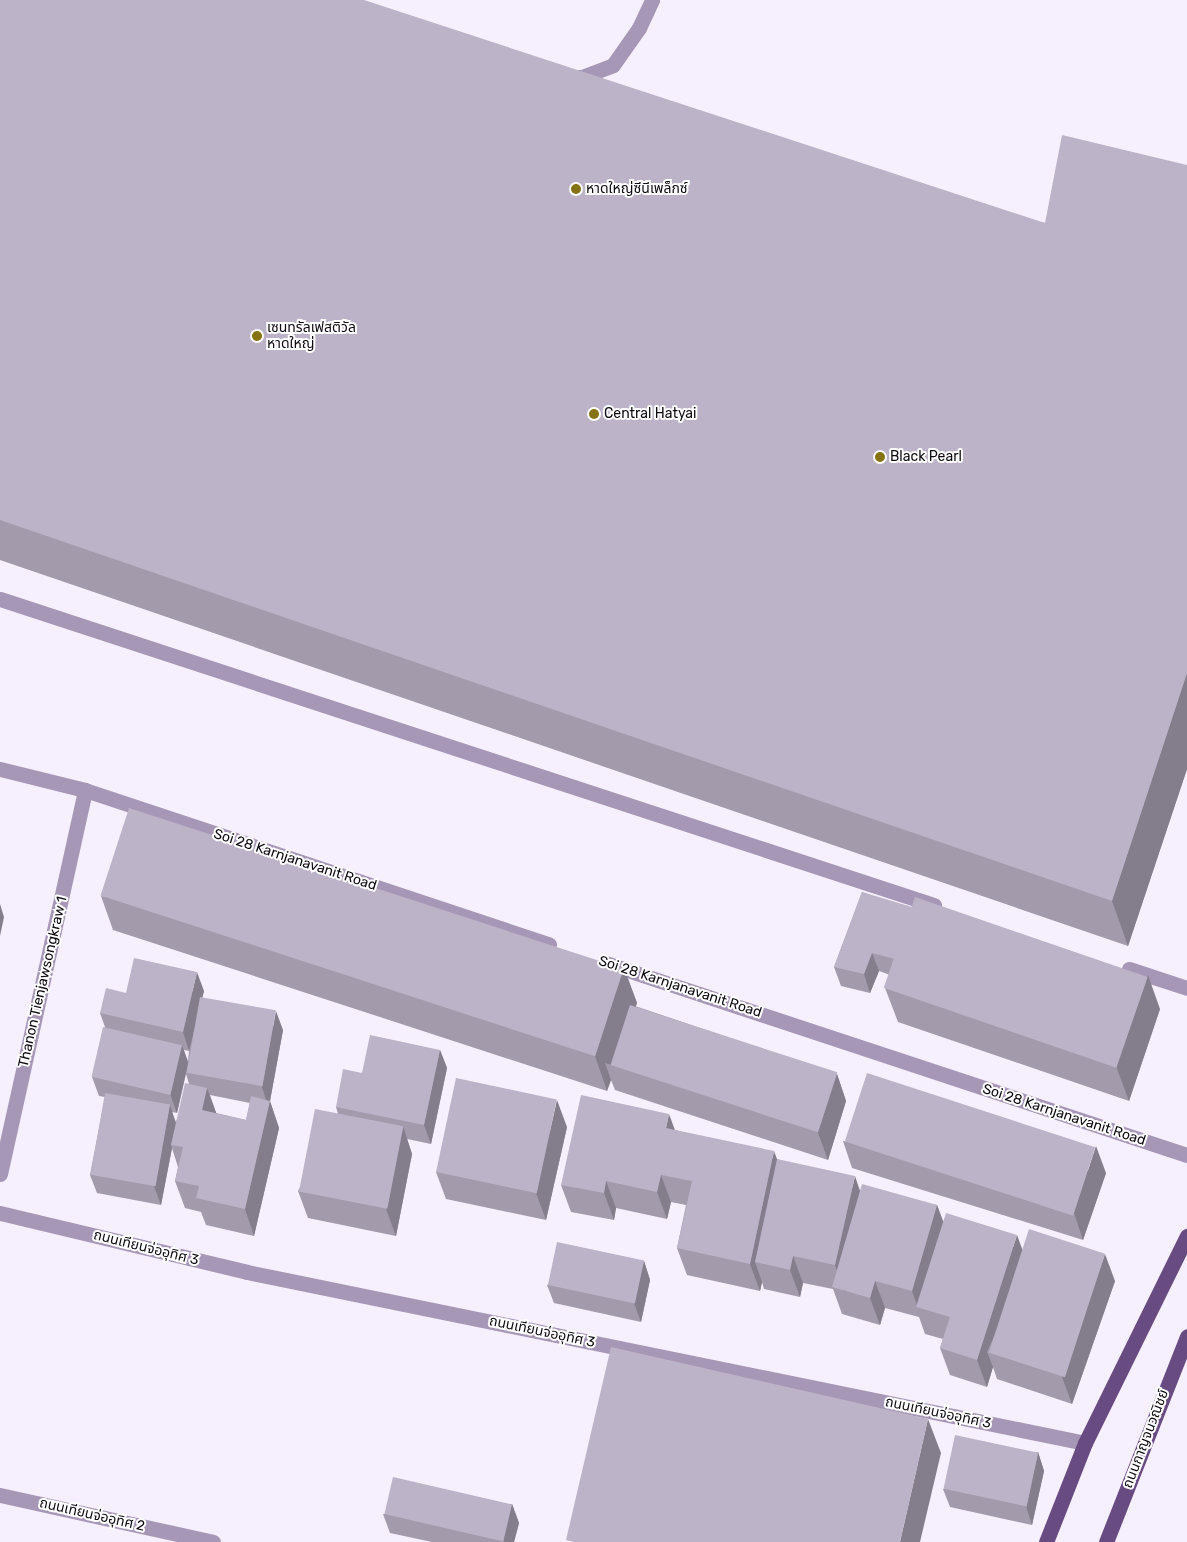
<!DOCTYPE html>
<html>
<head>
<meta charset="utf-8">
<style>
	body { margin:0 }
	#map { position:relative; width:1187px; height:1542px; overflow:hidden; background:#f6effd; font-family:Rubik,"Noto Sans Thai",sans-serif }
	div>[style] { position:absolute }
	[style*='--x'] { left:calc(var(--x)*1px); top:calc(var(--y)*1px); width:calc(var(--w)*1px); rotate:calc(var(--a)*1deg) }
	.minor>* { height:15px; margin:-7.5px; padding:0 7.5px; transform-origin:7.5px; border-radius:7.5px; background:#a797b6 }
	.major>* { height:15px; margin:-7.5px; padding:0 7.5px; transform-origin:7.5px; border-radius:7.5px; background:#684b81 }
	.wall>* { inset:0; background:#a39aac }
	.shaded-wall>* { inset:0; background:#847d8c }
	.building>* { inset:0; background:#bdb3c8; transform-origin:0 0 }
	.dots>* { width:14px; height:14px; translate:-50% -50%; box-sizing:border-box; border:2px solid #fff; border-radius:50% }
	span { translate:-50% -50%; white-space:nowrap; text-align:center; line-height:1.15; -webkit-text-stroke:4px #fff; paint-order:stroke }
	.poi-label { font-size:14px; color:#0d0a11 }
	.left { translate:0 -50%; text-align:left }
	.street-label { font-size:14px; color:#0d0a11 }
</style>
</head>
<body>
<div id="map">
	<div class="minor">
		<i style="--x:570;--y:77;--w:12;--a:0"></i>
		<i style="--x:582;--y:77;--w:33;--a:-21"></i>
		<i style="--x:613;--y:65;--w:45;--a:-54.9"></i>
		<i style="--x:639;--y:28;--w:31;--a:-65"></i>
		<i style="--x:0;--y:599;--w:983;--a:18.14"></i>
		<i style="--x:0;--y:769;--w:88;--a:13.9"></i>
		<i style="--x:85;--y:790;--w:489;--a:18.4"></i>
		<i style="--x:606;--y:963;--w:612;--a:18.29"></i>
		<i style="--x:1129;--y:969;--w:61;--a:18.1"></i>
		<i style="--x:0;--y:1174;--w:393;--a:-77.5"></i>
		<i style="--x:0;--y:1213;--w:254;--a:13.4"></i>
		<i style="--x:247;--y:1272;--w:855;--a:11.53"></i>
		<i style="--x:0;--y:1495;--w:218;--a:12.4"></i>
	</div>
	<div class="major">
		<i style="--x:1046;--y:1542;--w:106;--a:-68.5"></i>
		<i style="--x:1085;--y:1443;--w:231;--a:-63.8"></i>
		<i style="--x:1106;--y:1542;--w:221;--a:-68.5"></i>
	</div>
	<div class="wall">
		<i style="clip-path:polygon(0 0,1045px 223px,1187px 165px,1187px 769px,1128px 946px,0 560px)"></i>
		<i style="clip-path:polygon(862px 892px,1160px 1009px,1129px 1101px,898px 1022px,885px 988px,890px 975px,879px 971px,870px 993px,841px 986px,834px 967px)"></i>
		<i style="clip-path:polygon(101px 896px,624px 968px,637px 1003px,635px 1006px,837px 1074px,846px 1101px,828px 1160px,615px 1090px,611px 1080px,607px 1091px,113px 930px)"></i>
		<i style="clip-path:polygon(evenodd,204px 991px,202px 998px,283px 1030px,270px 1101px,279px 1128px,254px 1236px,206px 1225px,201px 1212px,185px 1208px,175px 1181px,178px 1167px,172px 1148px,161px 1205px,97px 1193px,90px 1175px,105px 1097px,99px 1096px,92px 1077px,105px 1027px,100px 1013px,126px 993px,204px 991px,184px 1050px,189px 1051px,188px 1061px,184px 1050px,204px 991px,186px 1074px,189px 1084px,176px 1122px,172px 1112px,177px 1113px,186px 1074px,204px 991px,210px 1095px,250px 1103px,246px 1120px,216px 1113px,210px 1095px)"></i>
		<i style="clip-path:polygon(440px 1050px,447px 1068px,431px 1144px,407px 1139px,412px 1154px,396px 1236px,308px 1218px,298px 1191px,338px 1114px,336px 1107px)"></i>
		<i style="clip-path:polygon(567px 1127px,546px 1220px,446px 1199px,436px 1172px)"></i>
		<i style="clip-path:polygon(675px 1130px,777px 1159px,860px 1190px,937px 1205px,943px 1221px,1022px 1250px,1115px 1281px,1072px 1404px,997px 1379px,993px 1367px,987px 1387px,950px 1375px,940px 1348px,943px 1339px,925px 1334px,919px 1317px,885px 1308px,880px 1325px,842px 1314px,833px 1289px,803px 1283px,800px 1297px,764px 1289px,762px 1282px,760px 1291px,687px 1275px,677px 1248px,686px 1205px,671px 1202px,667px 1219px,616px 1208px,614px 1220px,571px 1212px,561px 1185px)"></i>
		<i style="clip-path:polygon(843px 1141px,1106px 1173px,1083px 1240px,852px 1168px)"></i>
		<i style="clip-path:polygon(644px 1261px,650px 1280px,641px 1322px,554px 1303px,547px 1285px)"></i>
		<i style="clip-path:polygon(1038px 1452px,1044px 1471px,1032px 1525px,950px 1507px,943px 1489px)"></i>
		<i style="clip-path:polygon(512px 1504px,519px 1523px,514px 1542px,432px 1542px,390px 1533px,383px 1514px)"></i>
	</div>
	<div class="shaded-wall">
		<i style="clip-path:polygon(1187px 673px,1187px 769px,1128px 946px,1112px 901px)"></i>
		<i style="clip-path:polygon(0 904px,4px 917px,0 936px)"></i>
		<i style="clip-path:polygon(872px 953px,879px 971px,870px 993px,864px 974px)"></i>
		<i style="clip-path:polygon(624px 968px,637px 1003px,616px 1066px,605px 1063px,611px 1080px,607px 1091px,595px 1056px)"></i>
		<i style="clip-path:polygon(197px 972px,204px 991px,189px 1051px,183px 1032px)"></i>
		<i style="clip-path:polygon(1148px 975px,1160px 1009px,1129px 1101px,1116px 1066px)"></i>
		<i style="clip-path:polygon(276px 1011px,283px 1030px,270px 1101px,279px 1128px,254px 1236px,245px 1209px,268px 1106px,262px 1087px)"></i>
		<i style="clip-path:polygon(182px 1045px,188px 1063px,177px 1113px,170px 1094px)"></i>
		<i style="clip-path:polygon(440px 1050px,447px 1068px,431px 1144px,424px 1125px)"></i>
		<i style="clip-path:polygon(837px 1074px,846px 1101px,828px 1160px,818px 1133px)"></i>
		<i style="clip-path:polygon(207px 1088px,217px 1115px,202px 1110px)"></i>
		<i style="clip-path:polygon(557px 1100px,567px 1127px,546px 1220px,536px 1193px)"></i>
		<i style="clip-path:polygon(170px 1105px,176px 1124px,171px 1145px,172px 1148px,161px 1205px,154px 1186px)"></i>
		<i style="clip-path:polygon(669px 1114px,679px 1141px,666px 1128px)"></i>
		<i style="clip-path:polygon(403px 1126px,412px 1154px,396px 1236px,386px 1209px)"></i>
		<i style="clip-path:polygon(1096px 1146px,1106px 1173px,1083px 1240px,1074px 1213px)"></i>
		<i style="clip-path:polygon(774px 1151px,784px 1178px,755px 1262px,762px 1282px,760px 1291px,750px 1264px)"></i>
		<i style="clip-path:polygon(661px 1175px,671px 1202px,667px 1219px,657px 1192px)"></i>
		<i style="clip-path:polygon(855px 1176px,864px 1203px,845px 1292px,835px 1265px)"></i>
		<i style="clip-path:polygon(606px 1181px,616px 1208px,614px 1220px,604px 1193px)"></i>
		<i style="clip-path:polygon(937px 1205px,947px 1232px,918px 1308px,912px 1291px)"></i>
		<i style="clip-path:polygon(1017px 1235px,1027px 1262px,987px 1352px,993px 1367px,987px 1387px,977px 1360px)"></i>
		<i style="clip-path:polygon(1105px 1254px,1115px 1281px,1072px 1404px,1062px 1377px)"></i>
		<i style="clip-path:polygon(793px 1256px,803px 1283px,800px 1297px,790px 1270px)"></i>
		<i style="clip-path:polygon(644px 1261px,650px 1280px,641px 1322px,634px 1303px)"></i>
		<i style="clip-path:polygon(875px 1281px,885px 1308px,880px 1325px,870px 1298px)"></i>
		<i style="clip-path:polygon(928px 1419px,941px 1453px,920px 1542px,900px 1542px)"></i>
		<i style="clip-path:polygon(1038px 1452px,1044px 1471px,1032px 1525px,1026px 1506px)"></i>
		<i style="clip-path:polygon(512px 1504px,519px 1523px,514px 1542px,504px 1542px,503px 1540px)"></i>
	</div>
	<div class="building">
		<i style="clip-path:polygon(0 0,364px 0,1045px 223px,1062px 135px,1187px 165px,1187px 673px,1112px 901px,0 520px)"></i>
		<i style="left:129px;top:808px;width:520px;height:92px;rotate:18deg"></i>
		<i style="clip-path:polygon(862px 892px,912px 907px,895px 959px,872px 953px,864px 974px,834px 967px)"></i>
		<i style="left:915px;top:897px;width:246px;height:96px;rotate:19deg"></i>
		<i style="clip-path:polygon(134px 958px,197px 972px,183px 1032px,100px 1013px,106px 988px,126px 993px)"></i>
		<i style="left:200px;top:997px;width:77px;height:77px;rotate:10deg"></i>
		<i style="left:630px;top:1005px;width:218px;height:63px;rotate:18deg"></i>
		<i style="left:103px;top:1027px;width:81px;height:51px;rotate:13deg"></i>
		<i style="clip-path:polygon(370px 1035px,440px 1050px,424px 1125px,336px 1107px,343px 1069px,362px 1073px)"></i>
		<i style="left:867px;top:1073px;width:240px;height:72px;rotate:18deg"></i>
		<i style="left:456px;top:1078px;width:103px;height:96px;rotate:12deg"></i>
		<i style="clip-path:polygon(185px 1083px,207px 1088px,202px 1110px,246px 1120px,251px 1096px,270px 1101px,245px 1209px,196px 1198px,199px 1186px,175px 1181px,183px 1147px,171px 1145px)"></i>
		<i style="left:105px;top:1093px;width:66px;height:83px;rotate:10deg"></i>
		<i style="clip-path:polygon(581px 1095px,669px 1114px,666px 1128px,774px 1151px,750px 1264px,677px 1248px,692px 1181px,661px 1175px,657px 1192px,606px 1181px,604px 1193px,561px 1185px)"></i>
		<i style="left:315px;top:1109px;width:90px;height:84px;rotate:11deg"></i>
		<i style="clip-path:polygon(777px 1159px,855px 1176px,835px 1265px,793px 1256px,790px 1270px,755px 1262px)"></i>
		<i style="clip-path:polygon(862px 1184px,937px 1205px,912px 1291px,875px 1281px,870px 1298px,832px 1287px)"></i>
		<i style="clip-path:polygon(946px 1213px,1017px 1235px,977px 1360px,940px 1348px,950px 1317px,916px 1307px)"></i>
		<i style="left:1029px;top:1229px;width:80px;height:130px;rotate:18deg"></i>
		<i style="left:557px;top:1242px;width:89px;height:44px;rotate:12deg"></i>
		<i style="clip-path:polygon(611px 1347px,928px 1419px,900px 1542px,574px 1542px,566px 1540px)"></i>
		<i style="left:955px;top:1435px;width:85px;height:55px;rotate:12deg"></i>
		<i style="left:393px;top:1477px;width:122px;height:38px;rotate:13deg"></i>
	</div>
	<div class="dots">
		<i style="left:576px;top:189px;background:#847214"></i>
		<i style="left:257px;top:336px;background:#847214"></i>
		<i style="left:594px;top:414px;background:#847214"></i>
		<i style="left:880px;top:457px;background:#847214"></i>
	</div>
	<div class="poi-label">
		<span class="left" style="left:586px;top:189px">หาดใหญ่ซีนีเพล็กซ์</span>
		<span class="left" style="left:267px;top:336px">เซนทรัลเฟสติวัล<br>หาดใหญ่</span>
		<span class="left" style="left:604px;top:414px">Central Hatyai</span>
		<span class="left" style="left:890px;top:457px">Black Pearl</span>
	</div>
	<div class="street-label">
		<span style="left:295px;top:860px;rotate:18deg">Soi 28 Karnjanavanit Road</span>
		<span style="left:43px;top:982px;rotate:-77deg">Thanon Tienjawsongkraw 1</span>
		<span style="left:680px;top:987px;rotate:18deg">Soi 28 Karnjanavanit Road</span>
		<span style="left:1064px;top:1115px;rotate:18deg">Soi 28 Karnjanavanit Road</span>
		<span style="left:146px;top:1248px;rotate:14deg">ถนนเทียนจ่ออุทิศ 3</span>
		<span style="left:542px;top:1332px;rotate:12deg">ถนนเทียนจ่ออุทิศ 3</span>
		<span style="left:938px;top:1413px;rotate:12deg">ถนนเทียนจ่ออุทิศ 3</span>
		<span style="left:1146px;top:1439px;rotate:-69deg">ถนนกาญจนวณิชย์</span>
		<span style="left:92px;top:1515px;rotate:13deg">ถนนเทียนจ่ออุทิศ 2</span>
	</div>
</div>
</body>
</html>
